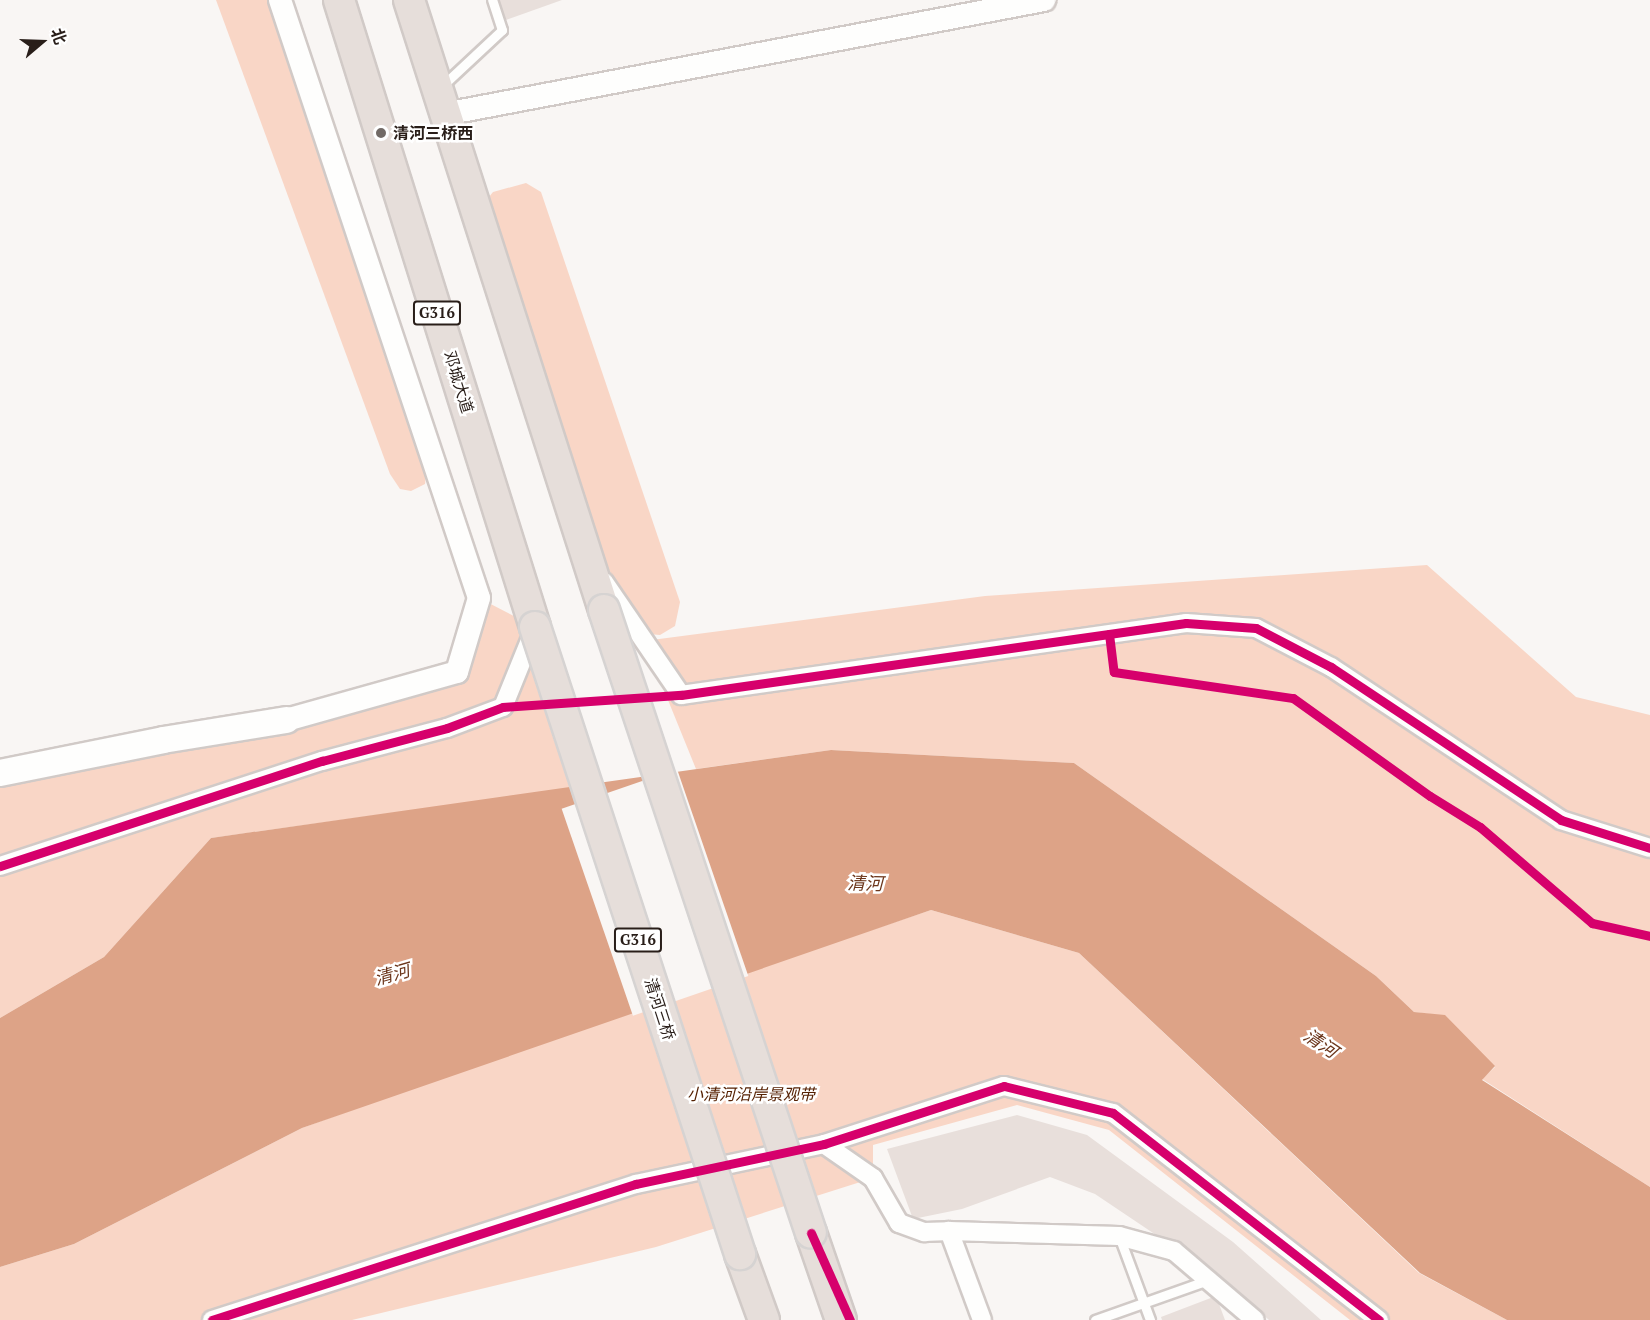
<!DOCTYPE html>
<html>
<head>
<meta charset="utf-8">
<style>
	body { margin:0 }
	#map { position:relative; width:1650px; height:1320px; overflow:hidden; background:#f9f6f4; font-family:"PT Serif","Noto Sans SC",serif }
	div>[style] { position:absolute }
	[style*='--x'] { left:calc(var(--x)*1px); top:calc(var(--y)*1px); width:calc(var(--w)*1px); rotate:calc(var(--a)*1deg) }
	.green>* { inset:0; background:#f9d6c6 }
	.water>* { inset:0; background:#dda387 }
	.pier>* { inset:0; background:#f9f6f4; transform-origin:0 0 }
	.building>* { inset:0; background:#e8dfdb }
	.roads { filter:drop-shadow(2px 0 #d1cac7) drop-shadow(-2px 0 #d1cac7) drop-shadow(0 2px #d1cac7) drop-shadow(0 -2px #d1cac7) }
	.service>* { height:9px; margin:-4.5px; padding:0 4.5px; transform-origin:4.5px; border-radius:4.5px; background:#fefefd }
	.minor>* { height:18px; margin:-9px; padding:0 9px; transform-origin:9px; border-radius:9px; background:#fefefd }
	.tertiary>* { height:22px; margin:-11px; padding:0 11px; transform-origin:11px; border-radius:11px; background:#fefefd }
	.secondary>* { height:26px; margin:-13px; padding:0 13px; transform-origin:13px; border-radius:13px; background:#fefefd }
	.trunk>* { height:30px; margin:-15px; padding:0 15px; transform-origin:15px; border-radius:15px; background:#e6deda }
	.bridges { filter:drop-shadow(2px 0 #d6d3d2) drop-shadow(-2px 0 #d6d3d2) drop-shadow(0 2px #d6d3d2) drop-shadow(0 -2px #d6d3d2) }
	.trunk-bridge>* { height:30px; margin:-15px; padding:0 15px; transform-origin:15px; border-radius:15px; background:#e6deda }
	.cycleway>* { height:9px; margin:-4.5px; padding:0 4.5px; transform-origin:4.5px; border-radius:4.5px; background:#d6006c }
	.dots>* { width:16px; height:16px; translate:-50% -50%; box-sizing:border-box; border:3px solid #fff; border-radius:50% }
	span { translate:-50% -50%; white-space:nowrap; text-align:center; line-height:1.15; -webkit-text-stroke:5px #fff; paint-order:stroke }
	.shield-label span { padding:2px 4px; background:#fff; border:2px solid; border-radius:4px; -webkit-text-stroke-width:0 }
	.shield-label { font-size:15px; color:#291e19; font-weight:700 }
	.poi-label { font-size:16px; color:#291e19; font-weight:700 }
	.left { translate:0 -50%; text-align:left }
	.street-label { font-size:16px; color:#291e19 }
	.park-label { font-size:16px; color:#552103; font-style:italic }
	.water-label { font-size:18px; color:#6c361b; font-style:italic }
	.north { position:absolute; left:12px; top:12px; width:60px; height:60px; -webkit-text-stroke:4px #fff; paint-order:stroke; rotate:71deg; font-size:16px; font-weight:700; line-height:24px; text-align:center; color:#291e19 }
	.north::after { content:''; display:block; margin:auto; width:21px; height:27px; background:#291e19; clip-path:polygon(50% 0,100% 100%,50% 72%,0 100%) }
</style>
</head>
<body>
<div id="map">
	<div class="green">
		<i style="clip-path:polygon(216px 0,273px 0,427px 466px,425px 484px,411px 491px,400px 489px,390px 474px)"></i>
		<i style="clip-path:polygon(526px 183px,541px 192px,680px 602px,675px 626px,660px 635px,648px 634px,627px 606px,591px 534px,484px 203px,493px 192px)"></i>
		<i style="clip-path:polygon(1427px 565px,1576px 697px,1650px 715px,1650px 1187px,1482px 1079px,1495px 1067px,1445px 1016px,1414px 1012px,1376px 976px,1074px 763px,831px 750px,696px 769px,644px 641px,985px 596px)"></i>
		<i style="clip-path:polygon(479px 598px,535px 627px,587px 786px,211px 838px,104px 957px,0 1018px,0 764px,457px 672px)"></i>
		<i style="clip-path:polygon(931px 910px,1079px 953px,1419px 1273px,1507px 1320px,1350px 1320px,1109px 1130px,1017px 1105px,873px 1145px,873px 1178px,656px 1247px,352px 1320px,0 1320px,0 1267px,74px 1244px,302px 1128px,576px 1029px)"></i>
	</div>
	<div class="water">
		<i style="clip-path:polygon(831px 750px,1074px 763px,1376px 976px,1414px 1012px,1445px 1015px,1495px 1066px,1482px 1080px,1650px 1187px,1650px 1320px,1507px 1320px,1420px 1273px,1079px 953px,931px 910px,302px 1128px,74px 1244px,0 1267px,0 1018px,104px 957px,211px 838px)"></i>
	</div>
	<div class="pier">
		<i style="left:677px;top:769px;width:219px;height:122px;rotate:71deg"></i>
	</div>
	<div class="building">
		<i style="clip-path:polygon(496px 0,562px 0,503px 21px)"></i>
		<i style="clip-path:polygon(1017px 1115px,1087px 1135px,1233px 1242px,1321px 1320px,1269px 1320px,1226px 1282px,1095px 1194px,1050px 1177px,962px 1209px,913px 1219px,887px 1149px)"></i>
		<i style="clip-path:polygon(1216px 1296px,1225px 1320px,1162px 1320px,1161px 1317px)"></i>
	</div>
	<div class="roads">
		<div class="service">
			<i style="--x:442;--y:86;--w:82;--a:-43"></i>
			<i style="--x:502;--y:30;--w:32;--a:-108"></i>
			<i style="--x:1119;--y:1236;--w:90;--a:69.7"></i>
			<i style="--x:1095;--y:1320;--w:120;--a:-19.5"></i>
		</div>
		<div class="minor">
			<i style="--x:604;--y:582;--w:137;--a:55.7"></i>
			<i style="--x:681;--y:695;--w:510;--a:-8.11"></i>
			<i style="--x:1186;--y:623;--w:70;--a:4.1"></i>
			<i style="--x:1256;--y:628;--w:85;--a:27.5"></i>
			<i style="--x:1331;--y:667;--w:276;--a:33.6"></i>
			<i style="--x:1561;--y:820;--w:93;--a:17.5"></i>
			<i style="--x:0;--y:866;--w:339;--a:-18.1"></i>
			<i style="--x:322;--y:761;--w:129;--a:-14.8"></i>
			<i style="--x:447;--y:728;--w:60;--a:-20.6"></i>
			<i style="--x:503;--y:707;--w:85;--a:-67.9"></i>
			<i style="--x:824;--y:1144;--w:60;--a:34.8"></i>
			<i style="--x:873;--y:1178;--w:52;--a:60"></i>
			<i style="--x:899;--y:1223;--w:27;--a:20"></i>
			<i style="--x:924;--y:1232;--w:25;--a:-2"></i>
			<i style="--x:212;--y:1320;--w:445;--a:-17.8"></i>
			<i style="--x:636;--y:1184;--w:192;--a:-12"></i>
			<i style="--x:824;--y:1144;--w:189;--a:-17.9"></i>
			<i style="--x:1004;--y:1086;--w:112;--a:13.9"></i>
			<i style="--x:1113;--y:1113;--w:337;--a:37.9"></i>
			<i style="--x:982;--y:1320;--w:95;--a:-110.3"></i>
			<i style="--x:949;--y:1231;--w:170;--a:1.7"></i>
			<i style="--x:1119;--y:1236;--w:57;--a:15.3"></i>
			<i style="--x:1174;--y:1251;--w:106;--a:40.4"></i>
		</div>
		<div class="tertiary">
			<i style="--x:280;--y:0;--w:630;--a:71.59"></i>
			<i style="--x:479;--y:598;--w:77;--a:106.6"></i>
			<i style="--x:457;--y:672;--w:178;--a:164.3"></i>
			<i style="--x:445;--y:114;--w:610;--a:-10.78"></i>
		</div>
		<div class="secondary">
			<i style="--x:0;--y:773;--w:166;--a:-11.4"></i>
			<i style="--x:163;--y:740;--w:125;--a:-9.2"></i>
		</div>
		<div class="trunk">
			<i style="--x:339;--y:0;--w:657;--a:72.64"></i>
			<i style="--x:409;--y:0;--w:640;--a:72.27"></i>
			<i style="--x:811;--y:1233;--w:92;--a:71"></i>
			<i style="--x:740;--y:1254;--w:70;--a:70"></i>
		</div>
	</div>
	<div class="bridges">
		<div class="trunk-bridge">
			<i style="--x:604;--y:610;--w:656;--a:71.62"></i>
			<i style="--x:535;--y:627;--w:660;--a:71.89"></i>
		</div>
	</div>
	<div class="cycleway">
		<i style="--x:1109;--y:634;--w:38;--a:83"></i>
		<i style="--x:1114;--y:672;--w:181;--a:8.3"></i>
		<i style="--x:1293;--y:698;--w:168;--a:35.6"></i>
		<i style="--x:1430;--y:796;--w:59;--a:31.8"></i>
		<i style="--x:1480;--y:827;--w:148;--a:40.6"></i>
		<i style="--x:1592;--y:923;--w:59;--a:12.6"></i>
		<i style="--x:0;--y:866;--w:339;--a:-18.1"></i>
		<i style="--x:322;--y:761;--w:129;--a:-14.8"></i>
		<i style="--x:447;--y:728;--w:60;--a:-20.6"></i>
		<i style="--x:503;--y:707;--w:178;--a:-3.9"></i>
		<i style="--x:681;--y:695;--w:510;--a:-8.11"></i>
		<i style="--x:1186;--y:623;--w:70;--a:4.1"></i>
		<i style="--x:1256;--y:628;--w:85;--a:27.5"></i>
		<i style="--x:1331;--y:667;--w:276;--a:33.6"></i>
		<i style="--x:1561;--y:820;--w:93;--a:17.5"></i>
		<i style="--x:811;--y:1233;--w:95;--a:65.9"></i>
		<i style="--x:212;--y:1320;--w:445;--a:-17.8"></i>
		<i style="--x:636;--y:1184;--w:192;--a:-12"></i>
		<i style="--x:824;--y:1144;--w:189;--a:-17.9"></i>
		<i style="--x:1004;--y:1086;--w:112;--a:13.9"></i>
		<i style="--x:1113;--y:1113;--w:337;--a:37.9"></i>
	</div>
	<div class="dots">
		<i style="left:381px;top:133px;background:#726a66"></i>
	</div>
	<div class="shield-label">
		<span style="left:437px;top:313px">G316</span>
		<span style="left:638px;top:940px">G316</span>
	</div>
	<div class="poi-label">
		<span class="left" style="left:393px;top:133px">清河三桥西</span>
	</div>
	<div class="street-label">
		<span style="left:459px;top:382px;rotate:73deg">邓城大道</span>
		<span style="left:660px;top:1009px;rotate:72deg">清河三桥</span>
	</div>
	<div class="park-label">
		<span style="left:751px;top:1094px">小清河沿岸景观带</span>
	</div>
	<div class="water-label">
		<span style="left:865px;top:883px;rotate:1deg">清河</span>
		<span style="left:392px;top:974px;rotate:-16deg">清河</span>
		<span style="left:1321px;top:1043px;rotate:34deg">清河</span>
	</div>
	<div class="north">北</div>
</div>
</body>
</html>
